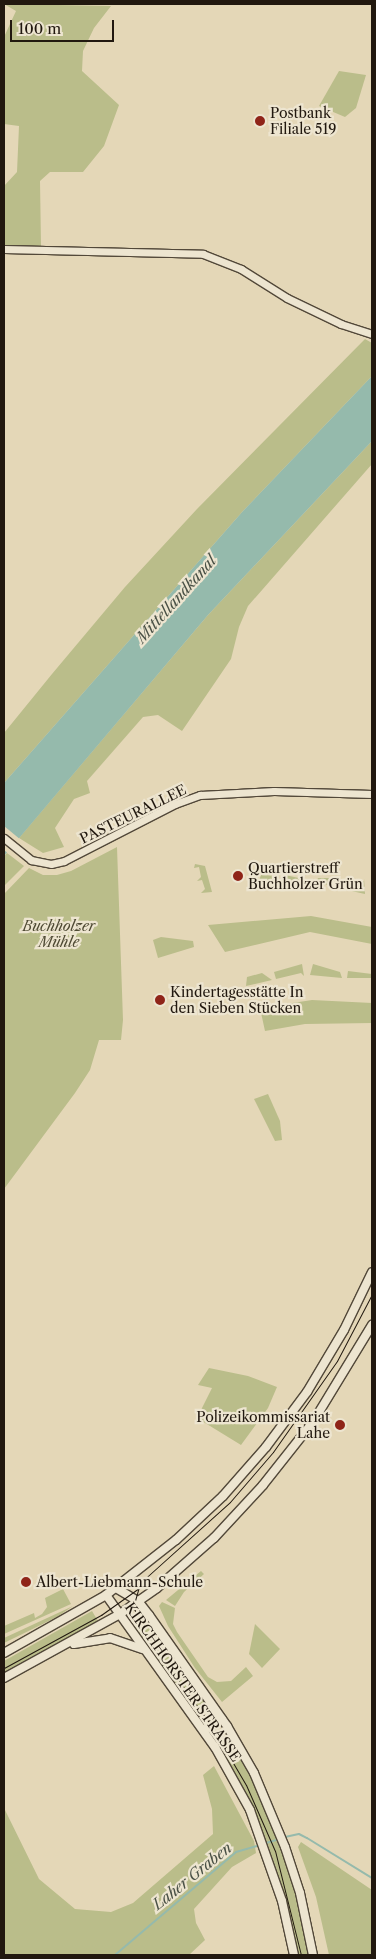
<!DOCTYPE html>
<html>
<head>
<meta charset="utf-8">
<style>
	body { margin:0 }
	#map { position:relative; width:376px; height:1959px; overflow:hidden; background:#e4d7b7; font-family:"Libre Caslon Text",serif }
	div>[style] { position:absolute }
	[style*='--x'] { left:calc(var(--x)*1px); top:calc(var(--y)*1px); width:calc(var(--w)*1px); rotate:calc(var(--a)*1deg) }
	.green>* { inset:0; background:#babd8a }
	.water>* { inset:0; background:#95baac }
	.pier>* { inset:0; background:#e4d7b7 }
	.stream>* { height:2px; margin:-1px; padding:0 1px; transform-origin:1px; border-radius:1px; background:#95baac }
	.roads { filter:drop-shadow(1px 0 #524839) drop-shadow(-1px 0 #524839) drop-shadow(0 1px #524839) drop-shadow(0 -1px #524839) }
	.tertiary>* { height:7px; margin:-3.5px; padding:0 3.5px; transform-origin:3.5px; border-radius:3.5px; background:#ede5d0 }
	.secondary>* { height:8px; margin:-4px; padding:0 4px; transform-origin:4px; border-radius:4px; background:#ede5d0 }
	.tram>* { height:1px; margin:-0.5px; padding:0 0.5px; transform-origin:0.5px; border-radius:0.5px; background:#21180f }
	.dots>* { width:14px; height:14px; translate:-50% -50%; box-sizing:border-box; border:2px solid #ede5d0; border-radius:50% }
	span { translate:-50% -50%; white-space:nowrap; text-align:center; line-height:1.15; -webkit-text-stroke:4.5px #ede5d0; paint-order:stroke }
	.poi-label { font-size:14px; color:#21180f }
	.left { translate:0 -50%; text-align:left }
	.right { translate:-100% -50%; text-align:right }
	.street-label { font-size:14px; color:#21180f }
	.park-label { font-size:14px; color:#4f4a34; font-style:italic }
	.water-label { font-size:15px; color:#4a5146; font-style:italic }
	.frame { position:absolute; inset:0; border:5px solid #21180f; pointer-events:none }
	.scale { position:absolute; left:10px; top:20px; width:104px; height:22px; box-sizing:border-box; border:2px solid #21180f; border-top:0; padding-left:6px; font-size:15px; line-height:18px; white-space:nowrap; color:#21180f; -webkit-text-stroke:4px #ede5d0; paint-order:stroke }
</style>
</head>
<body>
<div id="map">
	<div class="green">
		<i style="clip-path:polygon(4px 4px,111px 6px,94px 28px,83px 51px,82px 71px,119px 105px,104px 146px,83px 172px,50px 172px,40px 181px,41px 246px,4px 246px,4px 186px,17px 172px,19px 126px,4px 124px,4px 37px,16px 11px)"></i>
		<i style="clip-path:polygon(339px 71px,366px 75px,356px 108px,345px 117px,319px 106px)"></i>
		<i style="clip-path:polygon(365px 339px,372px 343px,372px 376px,243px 511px,4px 783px,4px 733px,52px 674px,125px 587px,197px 509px)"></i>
		<i style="clip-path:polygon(372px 441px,372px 464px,248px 606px,239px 627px,231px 659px,182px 731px,158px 715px,143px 717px,87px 781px,90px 793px,74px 799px,55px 828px,64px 847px,43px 853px,19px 838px,208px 615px)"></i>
		<i style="clip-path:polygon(117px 847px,123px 1020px,121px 1040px,99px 1040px,90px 1070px,75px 1093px,4px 1189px,4px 894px,29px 868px,43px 875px,57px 875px,71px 871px)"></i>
		<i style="clip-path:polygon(7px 853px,24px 866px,4px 886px,4px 856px)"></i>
		<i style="clip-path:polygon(195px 864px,205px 866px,212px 892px,201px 893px,205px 889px,202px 880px,197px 881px,201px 877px,199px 867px,194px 868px)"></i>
		<i style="clip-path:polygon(261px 875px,276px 876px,278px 888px,258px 884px)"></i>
		<i style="clip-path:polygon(285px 875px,308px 880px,308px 885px,287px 887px)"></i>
		<i style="clip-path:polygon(318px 878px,337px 878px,336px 886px,316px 883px)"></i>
		<i style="clip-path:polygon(364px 878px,365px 894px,347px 890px,345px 882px,364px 881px)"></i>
		<i style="clip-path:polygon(311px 916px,372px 927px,372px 944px,310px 932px,225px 952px,208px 925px)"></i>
		<i style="clip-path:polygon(161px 937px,193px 941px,194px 947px,158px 958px,153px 940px)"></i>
		<i style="clip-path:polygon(302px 964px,304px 976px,301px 973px,276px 979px,274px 972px)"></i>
		<i style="clip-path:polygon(313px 964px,340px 972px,342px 978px,310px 975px)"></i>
		<i style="clip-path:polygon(348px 971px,372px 974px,372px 978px,347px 978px)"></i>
		<i style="clip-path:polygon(262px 973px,272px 980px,246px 986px,247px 977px)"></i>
		<i style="clip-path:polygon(312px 1000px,372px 1003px,372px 1023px,305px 1024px,265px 1031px,260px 1008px)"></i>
		<i style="clip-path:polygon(268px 1094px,280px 1121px,282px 1140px,275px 1141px,254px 1099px)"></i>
		<i style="clip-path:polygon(209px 1368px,248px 1376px,277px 1387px,268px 1408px,241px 1445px,197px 1418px,212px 1388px,198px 1385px)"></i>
		<i style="clip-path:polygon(201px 1571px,204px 1574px,184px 1592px,175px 1606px,166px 1600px)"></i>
		<i style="clip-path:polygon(63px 1589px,71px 1604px,4px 1634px,4px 1626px,34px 1613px,35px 1618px,42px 1614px,47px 1607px,45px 1598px)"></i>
		<i style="clip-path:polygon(162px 1602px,175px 1608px,173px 1624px,177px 1632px,208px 1677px,217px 1682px,231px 1681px,246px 1667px,253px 1676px,222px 1702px,195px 1668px,168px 1626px,159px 1606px)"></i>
		<i style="clip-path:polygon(73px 1606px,57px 1617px,4px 1643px,4px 1638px)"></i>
		<i style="clip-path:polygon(92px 1611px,98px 1621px,4px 1673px,4px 1661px)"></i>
		<i style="clip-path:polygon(147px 1621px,207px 1705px,206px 1707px,198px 1712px,132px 1626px,137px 1627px)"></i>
		<i style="clip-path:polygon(255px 1624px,280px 1649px,262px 1668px,249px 1654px)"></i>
		<i style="clip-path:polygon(230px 1741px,250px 1775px,278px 1837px,294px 1887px,310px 1955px,298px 1955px,268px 1846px,242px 1787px,221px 1748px)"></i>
		<i style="clip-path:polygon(214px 1766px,254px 1841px,256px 1853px,232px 1867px,194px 1909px,196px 1923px,205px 1940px,189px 1955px,4px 1955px,4px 1808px,39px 1879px,75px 1909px,111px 1912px,133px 1903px,213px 1834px,212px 1809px,203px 1775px)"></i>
		<i style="clip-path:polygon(301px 1842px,372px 1890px,372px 1955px,329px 1955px,316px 1897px,298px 1847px)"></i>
	</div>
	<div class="water">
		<i style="clip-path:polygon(372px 376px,372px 441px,208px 615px,4px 856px,4px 783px,243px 511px)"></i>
	</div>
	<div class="pier">
		<i style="clip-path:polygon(4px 826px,21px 840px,9px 854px,4px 850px)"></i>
	</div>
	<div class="stream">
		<i style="--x:285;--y:1837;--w:14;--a:-12"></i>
		<i style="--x:299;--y:1834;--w:9;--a:27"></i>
		<i style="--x:307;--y:1838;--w:76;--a:31.6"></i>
		<i style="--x:266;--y:1843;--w:15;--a:-16"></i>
		<i style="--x:115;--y:1955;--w:159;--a:-40.4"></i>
		<i style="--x:236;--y:1852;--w:26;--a:-16"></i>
	</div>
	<div class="roads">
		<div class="tertiary">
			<i style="--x:4;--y:249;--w:199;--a:1.4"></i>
			<i style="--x:203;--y:254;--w:41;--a:21.5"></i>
			<i style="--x:241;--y:269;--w:54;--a:32.2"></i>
			<i style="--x:287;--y:298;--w:60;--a:25.7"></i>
			<i style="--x:341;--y:324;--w:33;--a:18"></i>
			<i style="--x:4;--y:838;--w:35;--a:39"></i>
			<i style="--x:31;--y:860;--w:20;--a:11"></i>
			<i style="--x:51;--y:864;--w:13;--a:-13"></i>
			<i style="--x:64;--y:861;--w:125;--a:-27.2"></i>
			<i style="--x:175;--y:804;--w:27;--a:-20"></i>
			<i style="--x:200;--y:795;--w:74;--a:-3.1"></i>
			<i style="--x:274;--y:791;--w:98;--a:1.8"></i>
		</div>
		<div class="secondary">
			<i style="--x:116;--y:1588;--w:26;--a:31"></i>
			<i style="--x:138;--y:1601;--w:18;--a:52"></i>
			<i style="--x:149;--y:1615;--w:136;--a:54.9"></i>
			<i style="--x:227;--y:1726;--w:54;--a:60.1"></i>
			<i style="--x:254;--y:1773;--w:80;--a:67.3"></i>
			<i style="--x:285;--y:1847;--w:48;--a:71.9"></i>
			<i style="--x:300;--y:1893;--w:63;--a:78.2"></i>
			<i style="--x:106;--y:1595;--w:187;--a:54.4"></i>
			<i style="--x:215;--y:1747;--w:72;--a:60.9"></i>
			<i style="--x:250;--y:1810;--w:96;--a:70.6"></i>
			<i style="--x:282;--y:1901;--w:55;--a:77.5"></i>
			<i style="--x:74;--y:1644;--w:36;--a:-9"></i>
			<i style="--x:110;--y:1638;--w:34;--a:19"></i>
			<i style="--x:4;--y:1653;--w:117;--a:-29.6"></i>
			<i style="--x:106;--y:1595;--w:89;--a:-38.2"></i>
			<i style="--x:176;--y:1540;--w:64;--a:-43.1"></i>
			<i style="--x:223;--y:1496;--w:65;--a:-48.7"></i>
			<i style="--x:266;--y:1447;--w:69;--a:-53.3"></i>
			<i style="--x:307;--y:1392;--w:72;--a:-59.2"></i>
			<i style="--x:344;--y:1330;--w:64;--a:-64.2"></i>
			<i style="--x:4;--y:1678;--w:132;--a:-28.9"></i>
			<i style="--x:120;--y:1614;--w:45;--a:-35.1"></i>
			<i style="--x:157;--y:1588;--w:76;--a:-41.3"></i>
			<i style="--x:214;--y:1538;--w:72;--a:-47.2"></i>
			<i style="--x:263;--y:1485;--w:80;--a:-51.6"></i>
			<i style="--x:313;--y:1422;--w:114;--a:-58.7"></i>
			<i style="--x:204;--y:1730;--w:21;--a:-31"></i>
		</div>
	</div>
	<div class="tram">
		<i style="--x:4;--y:1668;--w:111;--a:-28.7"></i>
		<i style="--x:101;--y:1615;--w:47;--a:-35.4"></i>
		<i style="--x:301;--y:1955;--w:107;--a:-104"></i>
		<i style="--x:275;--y:1851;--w:72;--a:-113.7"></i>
		<i style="--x:246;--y:1785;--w:69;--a:-120.3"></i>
		<i style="--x:211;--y:1725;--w:125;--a:-126.2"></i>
		<i style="--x:137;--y:1624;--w:20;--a:-99"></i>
		<i style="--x:134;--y:1604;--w:22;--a:-74"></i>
		<i style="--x:140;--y:1583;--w:121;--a:-42"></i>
		<i style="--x:230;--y:1502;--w:66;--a:-49.3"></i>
		<i style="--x:273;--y:1452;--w:111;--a:-54.9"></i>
		<i style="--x:337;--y:1361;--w:76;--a:-62.4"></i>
	</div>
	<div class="dots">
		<i style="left:260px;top:121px;background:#8f2418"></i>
		<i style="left:238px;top:876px;background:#8f2418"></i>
		<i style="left:160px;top:1000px;background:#8f2418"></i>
		<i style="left:340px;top:1425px;background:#8f2418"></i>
		<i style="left:26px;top:1582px;background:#8f2418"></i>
	</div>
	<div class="poi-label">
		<span class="left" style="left:270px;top:121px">Postbank<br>Filiale 519</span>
		<span class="left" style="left:248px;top:876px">Quartierstreff<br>Buchholzer Grün</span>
		<span class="left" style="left:170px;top:1000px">Kindertagesstätte In<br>den Sieben Stücken</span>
		<span class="right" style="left:330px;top:1425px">Polizeikommissariat<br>Lahe</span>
		<span class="left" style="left:36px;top:1582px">Albert-Liebmann-Schule</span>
	</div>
	<div class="street-label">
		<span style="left:133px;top:814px;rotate:-26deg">PASTEURALLEE</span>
		<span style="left:183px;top:1682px;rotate:55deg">KIRCHHORSTER STRASSE</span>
	</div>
	<div class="park-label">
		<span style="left:59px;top:934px">Buchholzer<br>Mühle</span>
	</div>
	<div class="water-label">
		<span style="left:176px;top:599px;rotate:-48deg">Mittellandkanal</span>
		<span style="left:192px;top:1876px;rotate:-39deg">Laher Graben</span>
	</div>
	<div class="frame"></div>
	<div class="scale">100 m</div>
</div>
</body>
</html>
